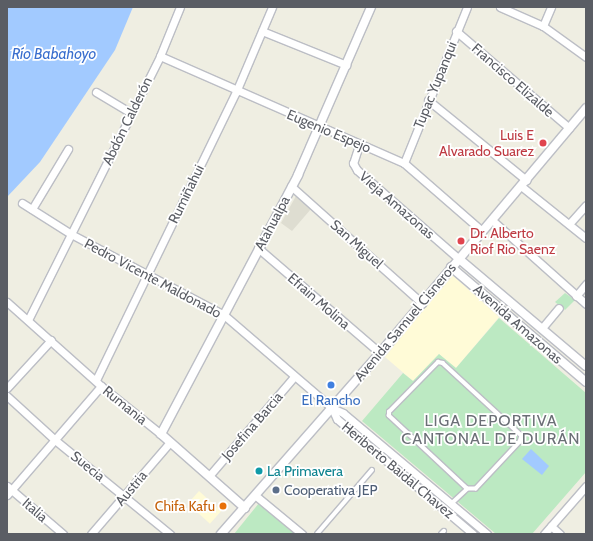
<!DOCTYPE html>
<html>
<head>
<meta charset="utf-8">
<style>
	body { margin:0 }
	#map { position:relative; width:593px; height:541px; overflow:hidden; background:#efeee2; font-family:Cabin,sans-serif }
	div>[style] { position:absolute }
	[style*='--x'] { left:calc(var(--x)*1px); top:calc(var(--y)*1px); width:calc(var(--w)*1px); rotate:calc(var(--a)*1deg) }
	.commercial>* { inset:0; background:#fffbd7; transform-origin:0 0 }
	.education>* { inset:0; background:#deddd1 }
	.green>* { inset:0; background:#bce9c2 }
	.water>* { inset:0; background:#a2caff }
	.roads { filter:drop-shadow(1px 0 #bcbec5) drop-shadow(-1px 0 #bcbec5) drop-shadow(0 1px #bcbec5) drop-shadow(0 -1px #bcbec5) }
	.service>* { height:3.5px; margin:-1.75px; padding:0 1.75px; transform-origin:1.75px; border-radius:1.75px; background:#fff }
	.minor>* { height:7px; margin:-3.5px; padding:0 3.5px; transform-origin:3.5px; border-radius:3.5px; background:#fff }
	.tertiary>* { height:8px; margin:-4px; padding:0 4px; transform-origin:4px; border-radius:4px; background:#fff }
	.dots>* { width:11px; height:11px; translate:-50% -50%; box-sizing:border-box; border:2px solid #fff; border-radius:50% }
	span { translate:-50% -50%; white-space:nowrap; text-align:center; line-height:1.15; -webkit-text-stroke:3.5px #fff; paint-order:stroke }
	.street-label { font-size:14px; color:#5a5d64 }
	.health-label { font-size:14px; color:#be3a42 }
	.right { translate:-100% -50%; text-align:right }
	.left { translate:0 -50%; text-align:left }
	.shop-label { font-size:14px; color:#366cbe }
	.culture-label { font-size:14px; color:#0d838f }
	.service-label { font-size:14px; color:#4e5e75 }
	.food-label { font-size:14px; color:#c56008 }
	.water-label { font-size:15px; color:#396ece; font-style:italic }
	.quarter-label { font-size:16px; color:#6b6f76; letter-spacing:1px }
	.frame { position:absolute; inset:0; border:8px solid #5a5d64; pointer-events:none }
</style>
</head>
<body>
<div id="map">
	<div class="commercial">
		<i style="clip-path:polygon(452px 275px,499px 317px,456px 368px,439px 354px,413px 381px,385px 357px)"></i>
		<i style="left:199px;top:491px;width:30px;height:17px;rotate:42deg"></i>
	</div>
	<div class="education">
		<i style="clip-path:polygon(296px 196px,311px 209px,292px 231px,281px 223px)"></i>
	</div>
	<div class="green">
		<i style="clip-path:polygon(565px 293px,575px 300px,565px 310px,555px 302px)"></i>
		<i style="clip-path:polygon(499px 318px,586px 393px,586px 472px,532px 534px,496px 534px,362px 421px,403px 373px,413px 381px,439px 354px,456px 368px)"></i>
		<i style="clip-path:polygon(259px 503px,296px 534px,234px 534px)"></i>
	</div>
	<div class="water">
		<i style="clip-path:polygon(7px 7px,133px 7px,115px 50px,40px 162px,7px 197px)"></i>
		<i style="clip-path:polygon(531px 449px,549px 466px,542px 475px,522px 459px)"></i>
	</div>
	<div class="roads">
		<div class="service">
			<i style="--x:438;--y:362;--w:5;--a:11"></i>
			<i style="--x:443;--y:363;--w:108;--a:42.7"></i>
			<i style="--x:522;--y:436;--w:6;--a:108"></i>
			<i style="--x:520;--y:442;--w:64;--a:133.1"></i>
			<i style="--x:476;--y:489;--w:9;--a:180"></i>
			<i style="--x:467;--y:489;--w:107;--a:-136.9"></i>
			<i style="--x:389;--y:416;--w:4;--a:-90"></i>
			<i style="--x:389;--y:412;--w:70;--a:-45.6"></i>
			<i style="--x:451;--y:504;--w:22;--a:-43"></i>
			<i style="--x:317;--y:534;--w:84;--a:-49.3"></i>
			<i style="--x:441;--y:534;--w:4;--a:-45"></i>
		</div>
		<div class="minor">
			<i style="--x:500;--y:7;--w:47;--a:23.8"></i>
			<i style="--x:543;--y:26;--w:53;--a:35.8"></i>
			<i style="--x:543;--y:26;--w:21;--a:-67"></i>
			<i style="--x:262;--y:31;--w:91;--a:22"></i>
			<i style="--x:456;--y:31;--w:149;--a:40.6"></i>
			<i style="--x:160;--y:56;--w:266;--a:23.7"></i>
			<i style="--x:404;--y:163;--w:103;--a:41.1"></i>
			<i style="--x:96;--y:92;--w:41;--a:31"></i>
			<i style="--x:428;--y:100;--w:127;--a:39.2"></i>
			<i style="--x:359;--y:145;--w:19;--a:108"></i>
			<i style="--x:353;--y:163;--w:8;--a:60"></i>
			<i style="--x:357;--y:170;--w:134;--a:41.1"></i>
			<i style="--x:404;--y:163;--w:168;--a:-68"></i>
			<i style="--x:291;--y:186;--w:176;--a:41.8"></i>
			<i style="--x:521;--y:186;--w:83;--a:38.7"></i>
			<i style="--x:22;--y:203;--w:58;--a:32.3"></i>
			<i style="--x:71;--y:234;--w:173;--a:27.9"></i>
			<i style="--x:224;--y:315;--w:143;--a:40.7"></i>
			<i style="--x:332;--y:408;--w:12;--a:24"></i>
			<i style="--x:343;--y:413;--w:188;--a:40"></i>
			<i style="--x:32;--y:209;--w:70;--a:-59"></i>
			<i style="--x:492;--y:220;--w:126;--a:41.8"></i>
			<i style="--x:569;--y:224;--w:25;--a:-48"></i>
			<i style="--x:258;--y:248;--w:161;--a:40.7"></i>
			<i style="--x:576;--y:296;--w:16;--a:-50"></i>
			<i style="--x:7;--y:302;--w:126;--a:41.8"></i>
			<i style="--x:101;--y:386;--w:77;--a:38.7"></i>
			<i style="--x:28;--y:320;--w:295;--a:-63.4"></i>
			<i style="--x:160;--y:56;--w:53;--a:-67.8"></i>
			<i style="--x:542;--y:328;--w:26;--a:-50"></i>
			<i style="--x:96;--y:380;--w:320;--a:-64.1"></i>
			<i style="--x:236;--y:92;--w:92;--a:-67"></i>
			<i style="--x:7;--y:388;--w:65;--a:-47.5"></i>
			<i style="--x:7;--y:396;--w:65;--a:42.5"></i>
			<i style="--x:55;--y:440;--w:149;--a:39.3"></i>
			<i style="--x:332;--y:408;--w:12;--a:66"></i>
			<i style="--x:337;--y:419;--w:178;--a:40.2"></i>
			<i style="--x:209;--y:476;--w:130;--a:-49.4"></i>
			<i style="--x:7;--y:486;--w:74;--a:40.6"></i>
			<i style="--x:7;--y:495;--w:144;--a:-49.2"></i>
			<i style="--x:256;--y:496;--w:60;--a:39.6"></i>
			<i style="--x:551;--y:526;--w:12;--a:42"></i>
			<i style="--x:91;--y:534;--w:121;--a:-49.3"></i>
			<i style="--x:544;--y:534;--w:64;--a:-48.8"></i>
		</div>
		<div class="tertiary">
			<i style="--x:458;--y:258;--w:167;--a:40.2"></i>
			<i style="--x:451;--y:267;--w:177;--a:40.4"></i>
			<i style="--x:245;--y:508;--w:112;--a:-138.6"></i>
			<i style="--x:161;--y:434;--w:293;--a:-62.1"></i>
			<i style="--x:298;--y:175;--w:183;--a:-66.5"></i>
			<i style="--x:221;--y:534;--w:241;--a:-48.7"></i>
			<i style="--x:380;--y:353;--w:320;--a:-49.9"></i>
		</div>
	</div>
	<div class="dots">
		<i style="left:543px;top:143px;background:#e0444e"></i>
		<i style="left:461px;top:241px;background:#e0444e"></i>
		<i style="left:331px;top:385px;background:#3f7fe0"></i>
		<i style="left:259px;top:471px;background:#0f9aa8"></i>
		<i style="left:276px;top:490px;background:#5c6f8a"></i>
		<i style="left:223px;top:506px;background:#e8710a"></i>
	</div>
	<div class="street-label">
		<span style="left:513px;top:80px;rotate:41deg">Francisco Elizalde</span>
		<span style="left:435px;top:85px;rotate:-68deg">Tupac Yupanqui</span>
		<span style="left:127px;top:121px;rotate:-64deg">Abdón Calderón</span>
		<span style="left:329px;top:131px;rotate:23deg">Eugenio Espejo</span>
		<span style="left:186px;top:194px;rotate:-64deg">Rumiñahui</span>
		<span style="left:397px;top:205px;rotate:41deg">Vieja Amazonas</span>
		<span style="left:272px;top:223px;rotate:-62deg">Atahualpa</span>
		<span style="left:357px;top:244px;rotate:42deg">San Miguel</span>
		<span style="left:153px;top:278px;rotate:28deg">Pedro Vicente Maldonado</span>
		<span style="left:319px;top:301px;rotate:41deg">Efrain Molina</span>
		<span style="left:405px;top:322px;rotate:-50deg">Avenida Samuel Cisneros</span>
		<span style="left:518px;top:324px;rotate:41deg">Avenida Amazonas</span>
		<span style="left:125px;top:405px;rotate:39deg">Rumania</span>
		<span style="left:252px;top:426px;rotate:-49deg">Josefina Barcia</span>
		<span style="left:88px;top:466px;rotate:39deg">Suecia</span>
		<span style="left:398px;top:470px;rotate:40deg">Heriberto Baidal Chavez</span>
		<span style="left:131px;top:488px;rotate:-50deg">Austria</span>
		<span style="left:35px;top:510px;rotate:41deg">Italia</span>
	</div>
	<div class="health-label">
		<span class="right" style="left:534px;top:143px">Luis E<br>Alvarado Suarez</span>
		<span class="left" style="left:470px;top:241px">Dr. Alberto<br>Riof Rio Saenz</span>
	</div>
	<div class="shop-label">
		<span style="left:331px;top:400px">El Rancho</span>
	</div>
	<div class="culture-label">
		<span class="left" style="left:267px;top:471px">La Primavera</span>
	</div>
	<div class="service-label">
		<span class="left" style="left:284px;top:490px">Cooperativa JEP</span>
	</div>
	<div class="food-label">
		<span class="right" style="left:215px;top:506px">Chifa Kafu</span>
	</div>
	<div class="water-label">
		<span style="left:54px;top:55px">Río Babahoyo</span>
	</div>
	<div class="quarter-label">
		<span style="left:491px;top:430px">LIGA DEPORTIVA<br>CANTONAL DE DURÁN</span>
	</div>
	<div class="frame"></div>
</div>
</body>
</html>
